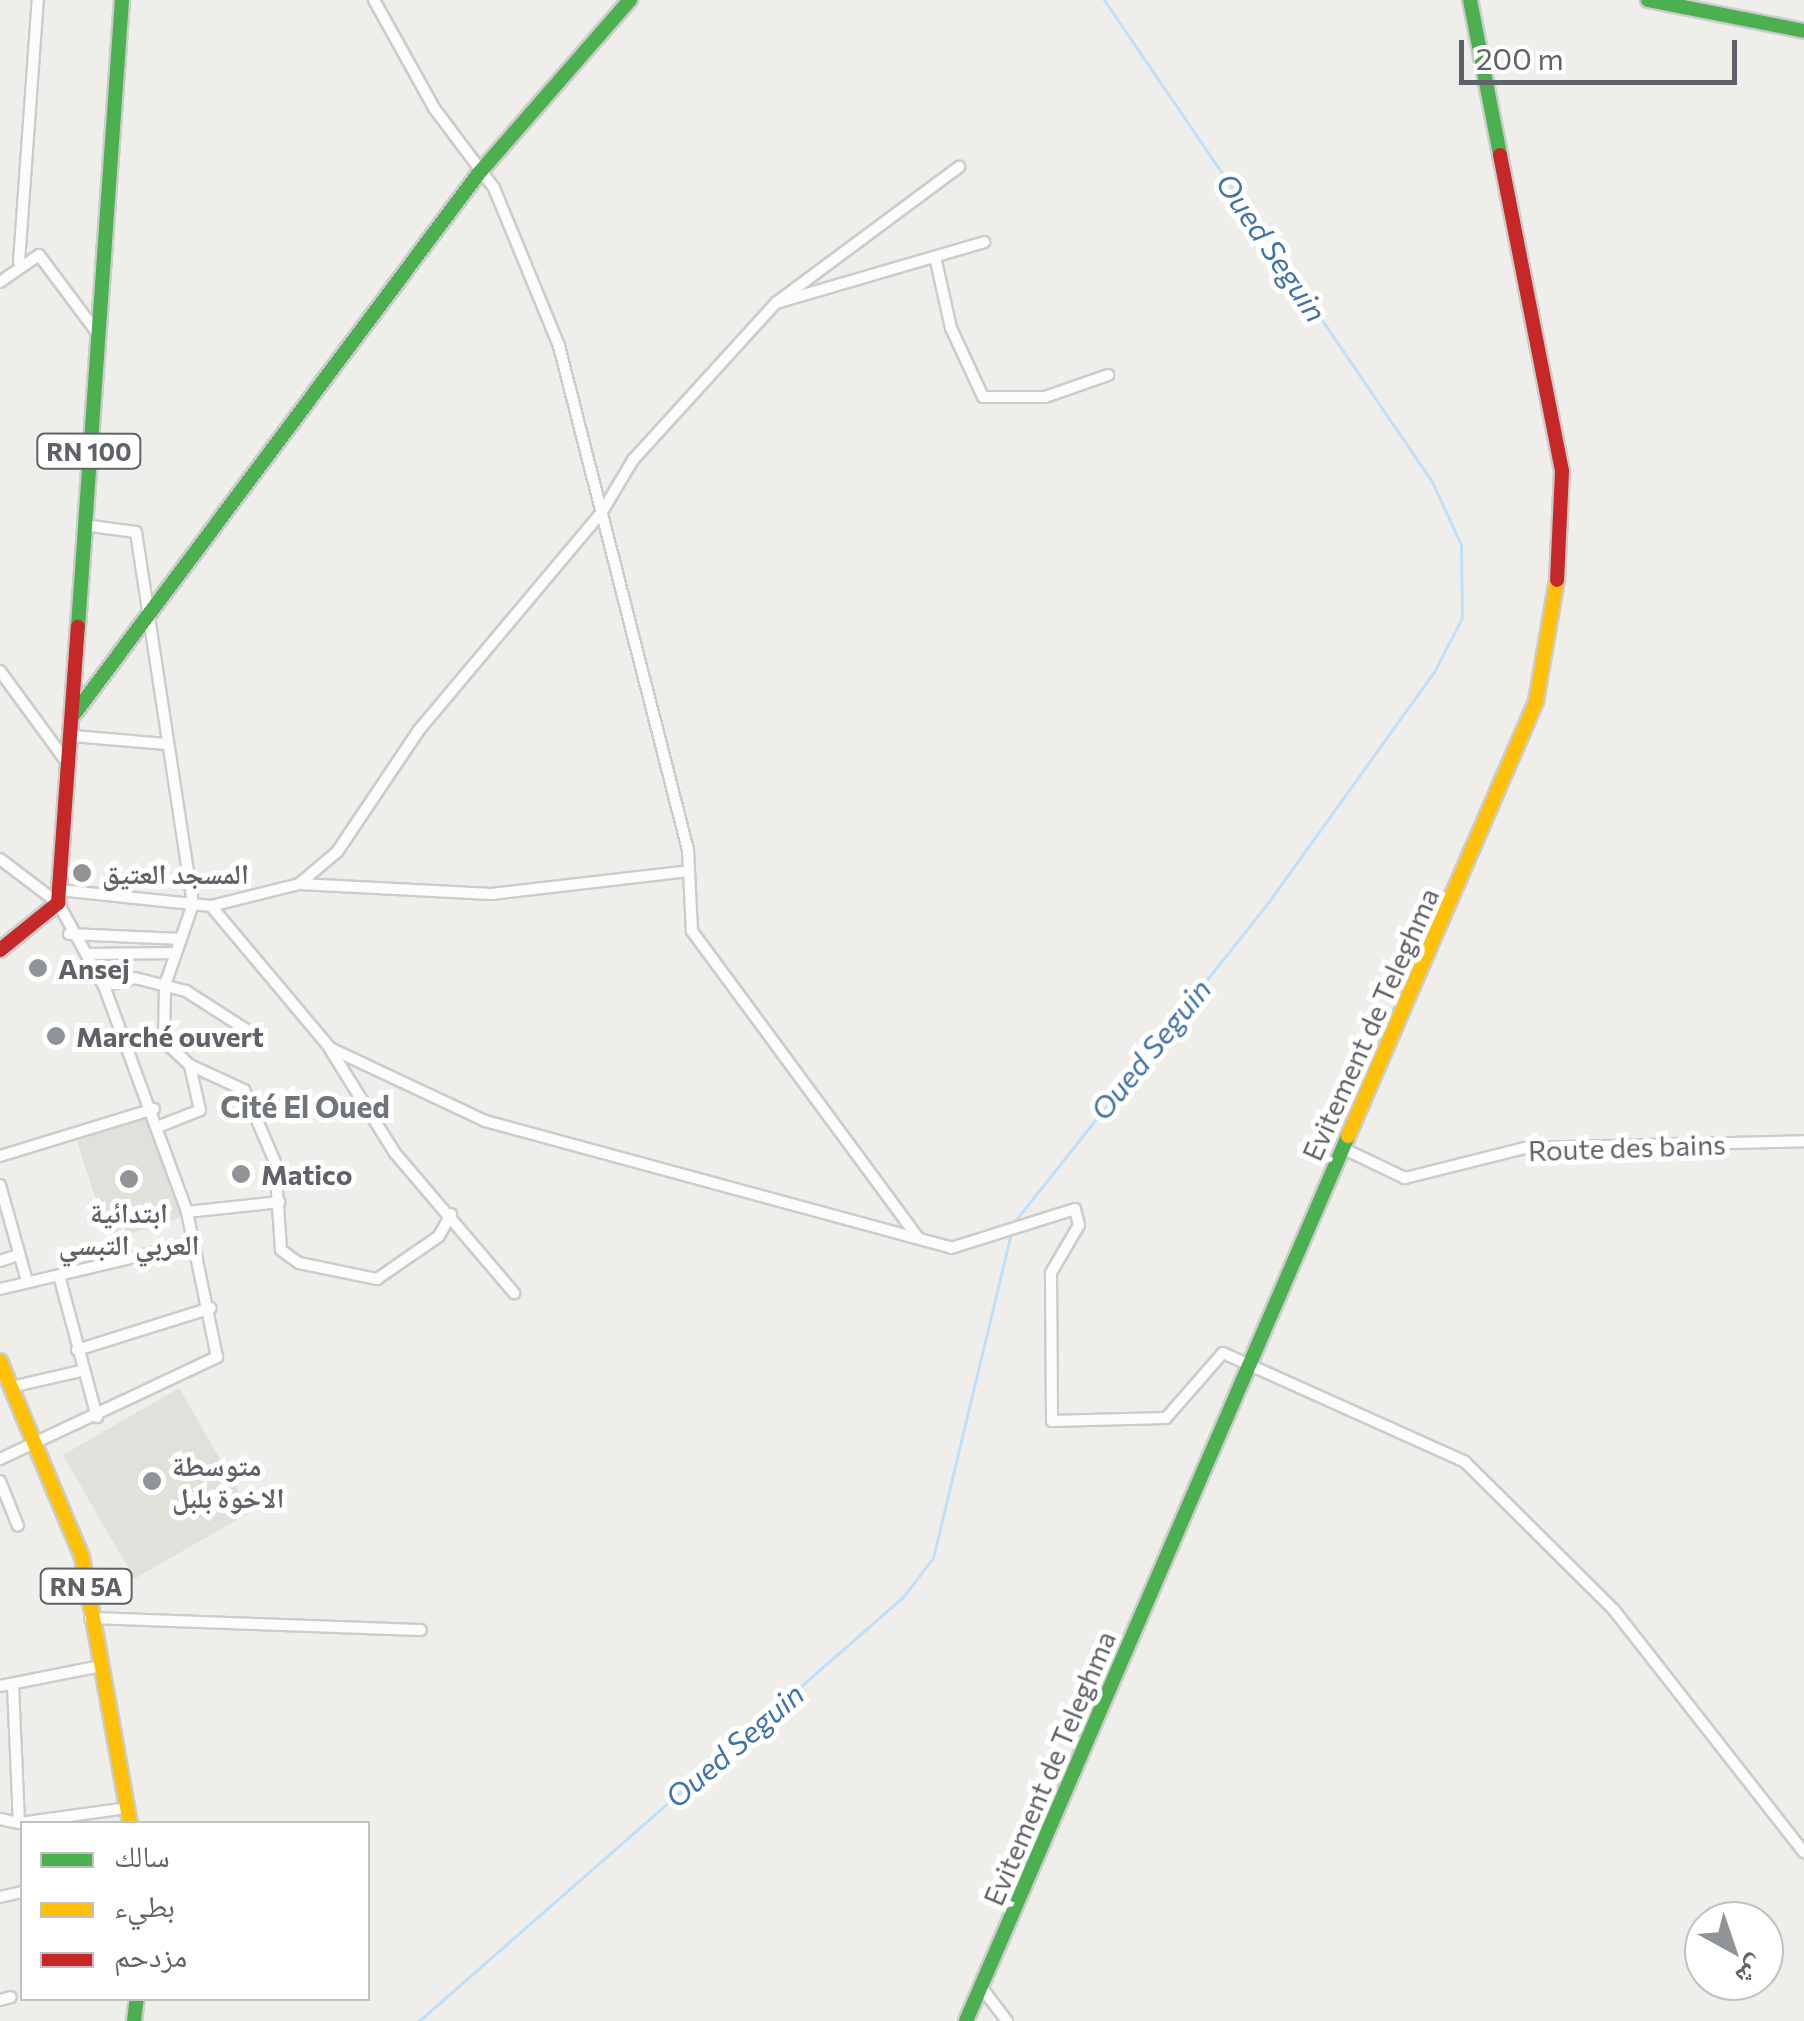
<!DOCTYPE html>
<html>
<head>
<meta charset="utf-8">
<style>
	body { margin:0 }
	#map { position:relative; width:1804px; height:2021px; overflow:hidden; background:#efeeea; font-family:Commissioner,"Noto Naskh Arabic",sans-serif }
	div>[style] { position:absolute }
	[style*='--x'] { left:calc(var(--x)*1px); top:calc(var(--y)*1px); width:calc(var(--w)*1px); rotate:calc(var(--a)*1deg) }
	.education>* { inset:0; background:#e2e0da; transform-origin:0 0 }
	.stream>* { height:2.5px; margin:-1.25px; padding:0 1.25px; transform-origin:1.25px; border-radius:1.25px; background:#bfe0f9 }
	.roads { filter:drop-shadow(2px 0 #cbcccc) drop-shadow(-2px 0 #cbcccc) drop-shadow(0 2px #cbcccc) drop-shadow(0 -2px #cbcccc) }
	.street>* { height:10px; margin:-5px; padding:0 5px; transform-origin:5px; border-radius:5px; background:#fdfcfc }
	.fast>* { height:14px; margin:-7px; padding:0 7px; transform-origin:7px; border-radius:7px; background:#4caf50 }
	.slow>* { height:14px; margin:-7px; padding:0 7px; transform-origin:7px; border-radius:7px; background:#ffc107 }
	.jam>* { height:14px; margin:-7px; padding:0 7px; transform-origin:7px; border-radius:7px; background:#c62828 }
	.dots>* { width:28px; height:28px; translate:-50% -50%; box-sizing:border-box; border:5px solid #fff; border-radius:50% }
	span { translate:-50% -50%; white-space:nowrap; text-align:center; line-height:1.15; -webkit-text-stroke:10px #fff; paint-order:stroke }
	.shield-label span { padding:2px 8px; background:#fff; border:2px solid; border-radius:8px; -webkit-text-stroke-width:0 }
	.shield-label { font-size:25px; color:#5f6368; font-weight:700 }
	.poi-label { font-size:28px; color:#5f6368; font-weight:700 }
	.left { translate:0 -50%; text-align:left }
	.street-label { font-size:28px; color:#5f6368 }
	.water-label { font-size:30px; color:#4174aa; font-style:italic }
	.neighbourhood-label { font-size:30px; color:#70757a; font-weight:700 }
	.legend { position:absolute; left:20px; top:1821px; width:350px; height:180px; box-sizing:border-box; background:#fff; border:2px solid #bfc1c3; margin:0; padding:12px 18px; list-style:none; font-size:30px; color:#5f6368 }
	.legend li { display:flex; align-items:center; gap:20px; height:50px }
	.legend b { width:50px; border:2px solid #bfc1c3 }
	.north { position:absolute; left:1684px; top:1901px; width:100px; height:100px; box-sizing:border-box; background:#fff; border:2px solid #bfc1c3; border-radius:50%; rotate:140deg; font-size:28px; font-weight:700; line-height:40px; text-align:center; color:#5f6368 }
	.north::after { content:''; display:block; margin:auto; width:35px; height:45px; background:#919496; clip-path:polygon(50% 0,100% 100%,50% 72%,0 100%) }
	.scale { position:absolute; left:1459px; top:40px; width:278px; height:45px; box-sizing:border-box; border:5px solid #5f6368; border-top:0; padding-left:12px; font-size:30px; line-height:35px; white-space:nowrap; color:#5f6368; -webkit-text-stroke:8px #fff; paint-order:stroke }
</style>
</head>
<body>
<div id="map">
	<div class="education">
		<i style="left:150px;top:1117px;width:105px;height:77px;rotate:72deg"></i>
		<i style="left:179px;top:1388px;width:143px;height:134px;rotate:60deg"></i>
	</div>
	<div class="stream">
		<i style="--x:1015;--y:1221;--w:401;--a:-51.5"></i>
		<i style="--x:1265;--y:907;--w:289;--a:-54.3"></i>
		<i style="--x:1434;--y:672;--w:61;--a:-62.6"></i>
		<i style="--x:1462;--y:618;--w:73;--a:-90.8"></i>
		<i style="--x:1461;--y:545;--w:69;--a:-114.7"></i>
		<i style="--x:1432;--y:482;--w:583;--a:-124.24"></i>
		<i style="--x:419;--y:2021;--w:643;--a:-41.22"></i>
		<i style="--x:903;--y:1597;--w:49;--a:-52.4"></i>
		<i style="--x:933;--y:1558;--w:333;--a:-76.5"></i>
	</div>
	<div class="roads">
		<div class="street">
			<i style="--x:374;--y:0;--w:124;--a:60.9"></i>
			<i style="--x:434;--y:108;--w:100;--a:53.1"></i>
			<i style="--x:494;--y:188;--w:171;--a:67.6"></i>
			<i style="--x:559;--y:346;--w:520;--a:75.64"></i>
			<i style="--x:688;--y:850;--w:81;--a:87.2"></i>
			<i style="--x:692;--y:931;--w:381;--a:53.6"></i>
			<i style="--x:936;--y:261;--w:69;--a:77.4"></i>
			<i style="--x:951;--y:328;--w:76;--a:65.1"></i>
			<i style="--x:983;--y:397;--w:62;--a:0"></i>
			<i style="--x:1045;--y:397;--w:67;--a:-19.2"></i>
			<i style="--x:19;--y:262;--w:263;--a:-85.9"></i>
			<i style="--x:0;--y:282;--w:47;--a:-34.7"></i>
			<i style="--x:39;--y:255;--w:99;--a:53.2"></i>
			<i style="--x:777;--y:302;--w:227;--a:-36.6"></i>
			<i style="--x:83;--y:525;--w:53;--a:7.5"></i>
			<i style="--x:136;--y:532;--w:376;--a:81.3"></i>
			<i style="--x:193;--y:904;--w:86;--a:109.1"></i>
			<i style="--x:165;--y:985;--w:56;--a:91"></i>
			<i style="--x:164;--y:1041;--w:35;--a:43"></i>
			<i style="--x:190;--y:1065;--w:60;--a:24.8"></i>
			<i style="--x:244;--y:1090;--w:78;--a:66.7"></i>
			<i style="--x:275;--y:1162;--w:88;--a:86.1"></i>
			<i style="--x:281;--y:1250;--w:22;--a:36"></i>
			<i style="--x:299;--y:1263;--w:80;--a:11.6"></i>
			<i style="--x:377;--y:1279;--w:75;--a:-34.7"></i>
			<i style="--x:439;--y:1236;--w:25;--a:-61"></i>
			<i style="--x:0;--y:671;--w:115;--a:53.8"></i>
			<i style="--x:73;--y:736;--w:93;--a:4.9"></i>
			<i style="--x:0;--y:859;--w:73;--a:37.2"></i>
			<i style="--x:58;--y:903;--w:95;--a:61"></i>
			<i style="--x:104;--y:986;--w:241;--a:69.8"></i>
			<i style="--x:187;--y:1212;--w:148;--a:78.3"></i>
			<i style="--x:217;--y:1357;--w:240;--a:154.8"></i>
			<i style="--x:300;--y:884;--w:191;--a:3"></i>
			<i style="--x:491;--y:894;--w:199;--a:-6.6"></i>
			<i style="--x:59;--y:890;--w:153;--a:6"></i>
			<i style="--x:211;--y:906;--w:185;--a:50"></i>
			<i style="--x:330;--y:1048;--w:171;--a:25.2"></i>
			<i style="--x:485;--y:1121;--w:483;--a:15.2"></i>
			<i style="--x:951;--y:1248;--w:130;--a:-17.5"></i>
			<i style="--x:1075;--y:1209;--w:16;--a:76"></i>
			<i style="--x:1079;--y:1225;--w:56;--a:120.3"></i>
			<i style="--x:1051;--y:1273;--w:148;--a:89.6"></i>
			<i style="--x:1052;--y:1421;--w:114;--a:-1.5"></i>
			<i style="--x:1166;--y:1418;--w:86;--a:-48.8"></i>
			<i style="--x:1223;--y:1353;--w:265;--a:24.2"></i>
			<i style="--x:1465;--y:1462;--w:210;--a:44.8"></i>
			<i style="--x:1614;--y:1610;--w:308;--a:51.9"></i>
			<i style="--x:211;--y:906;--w:91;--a:-14"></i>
			<i style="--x:299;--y:884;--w:50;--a:-40.1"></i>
			<i style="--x:337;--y:852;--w:147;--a:-56.1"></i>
			<i style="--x:419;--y:730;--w:285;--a:-50"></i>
			<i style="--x:602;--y:512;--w:61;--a:-59.2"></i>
			<i style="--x:633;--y:460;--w:212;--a:-47.7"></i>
			<i style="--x:776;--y:303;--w:217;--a:-16.3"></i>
			<i style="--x:69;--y:934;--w:112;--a:2.6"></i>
			<i style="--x:86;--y:954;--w:90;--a:-0.6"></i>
			<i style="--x:104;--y:986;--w:32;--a:-14"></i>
			<i style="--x:135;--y:978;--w:53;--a:14.3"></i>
			<i style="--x:186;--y:991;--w:83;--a:32.7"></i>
			<i style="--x:330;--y:1049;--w:123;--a:58"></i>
			<i style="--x:395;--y:1153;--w:184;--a:49.6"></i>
			<i style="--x:160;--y:1126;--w:43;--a:-21.8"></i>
			<i style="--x:200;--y:1110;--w:45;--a:-102.8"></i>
			<i style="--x:1342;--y:1148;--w:70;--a:25.5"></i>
			<i style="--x:1405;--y:1178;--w:123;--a:-14.1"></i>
			<i style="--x:1524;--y:1148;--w:280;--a:-1.4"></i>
			<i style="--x:0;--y:1156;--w:161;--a:-17"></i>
			<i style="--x:0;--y:1185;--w:100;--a:74.3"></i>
			<i style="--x:187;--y:1212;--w:93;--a:-6.2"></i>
			<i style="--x:0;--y:1261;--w:20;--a:-18"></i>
			<i style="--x:60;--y:1279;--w:143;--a:75"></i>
			<i style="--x:0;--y:1289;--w:200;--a:-13.3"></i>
			<i style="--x:77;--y:1350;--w:140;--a:-17.4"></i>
			<i style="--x:11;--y:1387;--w:72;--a:-12.9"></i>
			<i style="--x:0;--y:1481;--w:48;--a:68.2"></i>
			<i style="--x:90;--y:1618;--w:331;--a:2.1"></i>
			<i style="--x:0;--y:1686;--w:98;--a:-11.2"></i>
			<i style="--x:0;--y:1819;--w:19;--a:12"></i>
			<i style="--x:19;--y:1823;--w:139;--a:-92.5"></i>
			<i style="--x:19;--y:1823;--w:109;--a:-7.9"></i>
			<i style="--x:0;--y:1897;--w:23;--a:-13"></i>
			<i style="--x:981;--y:1987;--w:43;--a:52.6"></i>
			<i style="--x:0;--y:2000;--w:11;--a:-15"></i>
		</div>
		<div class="fast">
			<i style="--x:1470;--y:0;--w:158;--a:79"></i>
			<i style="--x:1648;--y:0;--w:159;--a:11.2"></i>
			<i style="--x:78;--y:627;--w:629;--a:-85.99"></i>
			<i style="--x:75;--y:713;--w:674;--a:-53.2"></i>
			<i style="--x:479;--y:173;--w:230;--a:-48.9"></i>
			<i style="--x:134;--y:2021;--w:23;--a:-83"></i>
			<i style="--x:966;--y:2021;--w:964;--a:-66.65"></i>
		</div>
		<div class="slow">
			<i style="--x:1348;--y:1136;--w:474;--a:-66.6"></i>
			<i style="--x:1536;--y:701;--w:123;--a:-80.2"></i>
			<i style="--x:0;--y:1361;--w:212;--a:67.3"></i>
			<i style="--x:82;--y:1557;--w:271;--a:79.8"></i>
		</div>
		<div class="jam">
			<i style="--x:1500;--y:155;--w:322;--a:78.9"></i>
			<i style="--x:1562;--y:471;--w:109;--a:92.6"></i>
			<i style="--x:0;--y:950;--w:75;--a:-39"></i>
			<i style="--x:58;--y:903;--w:277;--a:-85.9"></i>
		</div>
	</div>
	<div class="dots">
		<i style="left:82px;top:873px;background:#919496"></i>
		<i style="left:38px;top:968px;background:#919496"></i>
		<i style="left:56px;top:1036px;background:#919496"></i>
		<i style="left:241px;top:1174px;background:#919496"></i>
		<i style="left:129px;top:1179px;background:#919496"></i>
		<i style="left:152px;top:1481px;background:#919496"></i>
	</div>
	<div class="shield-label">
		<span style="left:89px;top:451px">RN 100</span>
		<span style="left:86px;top:1586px">RN 5A</span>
	</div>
	<div class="poi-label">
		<span class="left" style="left:102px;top:873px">المسجد العتيق</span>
		<span class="left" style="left:58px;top:968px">Ansej</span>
		<span class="left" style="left:76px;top:1036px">Marché ouvert</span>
		<span class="left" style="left:261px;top:1174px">Matico</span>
		<span style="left:129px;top:1228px">ابتدائية<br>العربي التبسي</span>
		<span class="left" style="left:172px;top:1481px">متوسطة<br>الاخوة بلبل</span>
	</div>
	<div class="street-label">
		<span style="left:1370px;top:1024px;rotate:-66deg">Evitement de Teleghma</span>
		<span style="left:1627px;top:1147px;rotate:-2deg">Route des bains</span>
		<span style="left:1049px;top:1768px;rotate:-67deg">Evitement de Teleghma</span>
	</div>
	<div class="water-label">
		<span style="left:1272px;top:247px;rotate:56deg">Oued Seguin</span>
		<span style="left:1150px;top:1049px;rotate:-51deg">Oued Seguin</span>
		<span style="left:734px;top:1745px;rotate:-41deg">Oued Seguin</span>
	</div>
	<div class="neighbourhood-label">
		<span style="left:305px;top:1106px">Cité El Oued</span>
	</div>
	<ul class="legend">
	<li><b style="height:12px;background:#4caf50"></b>سالك</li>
	<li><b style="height:12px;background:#ffc107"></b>بطيء</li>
	<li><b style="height:12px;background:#c62828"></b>مزدحم</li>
	</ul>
	<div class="north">ش</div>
	<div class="scale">200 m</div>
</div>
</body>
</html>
